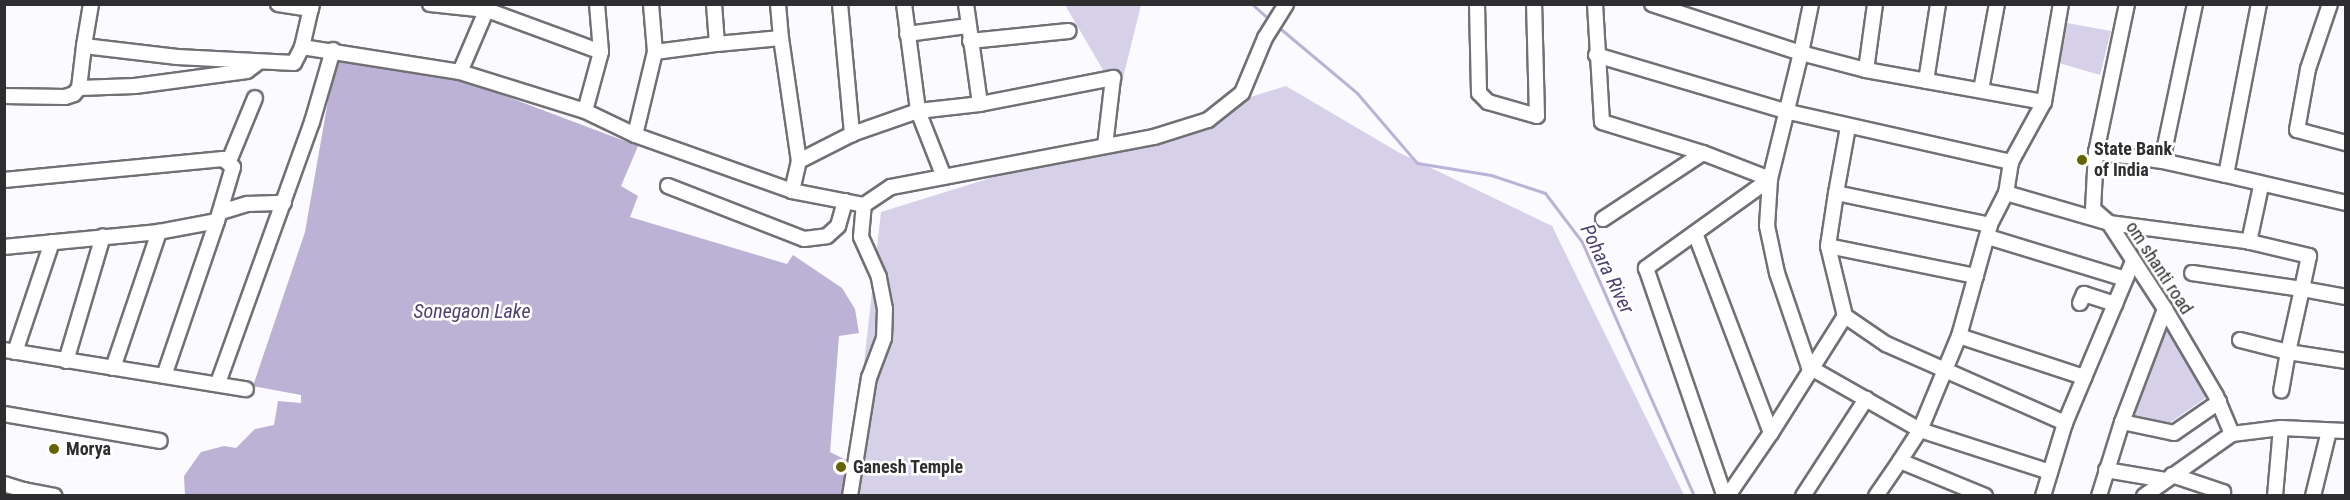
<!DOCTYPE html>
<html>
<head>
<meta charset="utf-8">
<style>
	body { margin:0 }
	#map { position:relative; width:2350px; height:500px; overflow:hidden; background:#fbfaff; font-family:"Roboto Condensed",sans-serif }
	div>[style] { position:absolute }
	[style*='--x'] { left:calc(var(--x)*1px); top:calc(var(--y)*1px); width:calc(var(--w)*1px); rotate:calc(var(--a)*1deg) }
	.green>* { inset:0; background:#d6d1e9 }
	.water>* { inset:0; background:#bbb2d5 }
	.stream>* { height:3px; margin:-1.5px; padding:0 1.5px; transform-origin:1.5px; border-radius:1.5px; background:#bbb2d5 }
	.roads { filter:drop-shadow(2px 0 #717074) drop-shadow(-2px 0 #717074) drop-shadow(0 2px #717074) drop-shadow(0 -2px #717074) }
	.minor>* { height:14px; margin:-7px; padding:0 7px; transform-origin:7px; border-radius:7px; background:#fff }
	.dots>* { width:16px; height:16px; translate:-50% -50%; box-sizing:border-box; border:3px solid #fff; border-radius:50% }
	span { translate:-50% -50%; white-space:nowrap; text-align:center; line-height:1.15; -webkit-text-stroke:5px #fff; paint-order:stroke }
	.poi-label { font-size:18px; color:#2e2e30; font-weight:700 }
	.left { translate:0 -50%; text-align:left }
	.street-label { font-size:18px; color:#2e2e30 }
	.water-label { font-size:20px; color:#4e4070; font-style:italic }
	.frame { position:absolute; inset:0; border:6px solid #2e2e30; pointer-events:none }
</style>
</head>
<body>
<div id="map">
	<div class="green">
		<i style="clip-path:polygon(1065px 5px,1141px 5px,1122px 82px,1103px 70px)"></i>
		<i style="clip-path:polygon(2067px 23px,2111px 31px,2100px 75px,2059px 63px)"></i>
		<i style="clip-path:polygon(1286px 86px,1398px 152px,1552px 226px,1684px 495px,849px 496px,881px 212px)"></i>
		<i style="clip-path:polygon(2165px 320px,2207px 397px,2168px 424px,2130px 416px)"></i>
	</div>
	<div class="water">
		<i style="clip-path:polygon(336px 55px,447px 74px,638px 146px,621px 186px,638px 196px,630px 217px,787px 264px,793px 255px,842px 288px,855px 309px,859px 333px,839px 336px,830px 452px,848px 461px,841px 495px,185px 496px,184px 476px,201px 452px,224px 446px,236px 448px,255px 429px,274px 425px,278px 401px,301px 403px,301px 395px,253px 386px,305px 232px)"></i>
	</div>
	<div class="stream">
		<i style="--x:1252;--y:4;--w:25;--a:42"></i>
		<i style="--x:1276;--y:25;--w:106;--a:40"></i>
		<i style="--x:1357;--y:93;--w:92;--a:49.4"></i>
		<i style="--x:1417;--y:163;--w:75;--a:9.2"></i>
		<i style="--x:1491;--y:175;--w:57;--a:18.4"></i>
		<i style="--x:1545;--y:193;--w:61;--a:52.9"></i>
		<i style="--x:1582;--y:242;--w:278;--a:66.2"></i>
	</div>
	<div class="roads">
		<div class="minor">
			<i style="--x:91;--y:4;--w:43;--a:99.5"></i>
			<i style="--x:84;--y:46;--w:94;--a:6.7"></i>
			<i style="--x:177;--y:57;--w:117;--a:2.9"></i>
			<i style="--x:294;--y:63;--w:18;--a:-63"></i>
			<i style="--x:302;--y:47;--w:160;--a:9"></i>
			<i style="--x:460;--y:72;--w:131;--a:17.3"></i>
			<i style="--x:585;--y:111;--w:55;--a:25.6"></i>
			<i style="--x:635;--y:135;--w:167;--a:19.6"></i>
			<i style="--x:278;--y:4;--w:33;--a:9"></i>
			<i style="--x:311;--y:9;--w:5;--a:-79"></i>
			<i style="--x:430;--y:4;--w:57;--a:6"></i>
			<i style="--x:487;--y:10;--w:121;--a:20.2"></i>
			<i style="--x:601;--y:52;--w:61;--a:105.2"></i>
			<i style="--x:597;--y:4;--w:48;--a:85.2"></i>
			<i style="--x:714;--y:4;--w:40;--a:85.7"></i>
			<i style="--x:717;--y:44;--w:64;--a:-5.4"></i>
			<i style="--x:781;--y:38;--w:124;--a:81.7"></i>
			<i style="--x:778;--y:4;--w:34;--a:85"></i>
			<i style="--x:840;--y:4;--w:131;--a:84.7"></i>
			<i style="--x:904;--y:4;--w:108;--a:82.5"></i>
			<i style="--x:918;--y:111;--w:62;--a:-6.4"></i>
			<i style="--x:980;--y:104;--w:136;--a:-11.1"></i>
			<i style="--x:1113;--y:78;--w:68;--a:96.7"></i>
			<i style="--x:966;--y:4;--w:101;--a:82"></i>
			<i style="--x:1477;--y:4;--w:89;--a:88.7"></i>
			<i style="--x:1479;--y:93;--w:13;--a:45"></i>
			<i style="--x:1488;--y:102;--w:51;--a:15.9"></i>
			<i style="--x:1537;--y:116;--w:112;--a:-91.5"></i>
			<i style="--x:1595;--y:4;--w:118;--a:86.6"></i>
			<i style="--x:1602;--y:122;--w:106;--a:17.1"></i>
			<i style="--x:1703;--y:153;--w:120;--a:146.6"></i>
			<i style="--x:1652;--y:4;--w:157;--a:18.2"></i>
			<i style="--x:1801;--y:53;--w:50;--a:-78.5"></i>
			<i style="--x:2127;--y:4;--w:151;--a:101.8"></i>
			<i style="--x:2096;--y:152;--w:57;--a:93"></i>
			<i style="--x:2093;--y:209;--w:21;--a:41"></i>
			<i style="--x:2109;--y:223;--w:103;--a:56.9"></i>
			<i style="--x:2165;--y:309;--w:101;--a:59.6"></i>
			<i style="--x:2216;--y:396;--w:41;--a:67.2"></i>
			<i style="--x:2232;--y:434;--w:49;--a:-7"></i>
			<i style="--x:2281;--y:428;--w:65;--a:2.6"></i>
			<i style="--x:2195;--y:4;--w:160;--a:101.9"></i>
			<i style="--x:2162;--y:161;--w:66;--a:12.3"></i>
			<i style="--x:2226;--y:175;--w:174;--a:-79.1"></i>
			<i style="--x:2330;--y:4;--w:69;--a:108.7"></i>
			<i style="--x:2308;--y:69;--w:62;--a:100.2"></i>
			<i style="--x:2297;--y:130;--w:51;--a:14.9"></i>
			<i style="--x:907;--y:34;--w:62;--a:-7.5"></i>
			<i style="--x:970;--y:41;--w:99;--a:-5.8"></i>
			<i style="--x:302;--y:47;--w:39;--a:-77"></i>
			<i style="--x:655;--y:52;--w:63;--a:-7.4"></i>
			<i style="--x:1596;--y:55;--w:201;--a:16.5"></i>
			<i style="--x:1789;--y:112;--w:228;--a:12.7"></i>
			<i style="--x:2011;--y:162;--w:31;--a:99"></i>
			<i style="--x:2006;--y:193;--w:36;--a:117"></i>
			<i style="--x:1990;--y:225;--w:115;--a:105.6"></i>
			<i style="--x:1959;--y:336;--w:102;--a:112.5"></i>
			<i style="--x:1920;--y:430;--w:37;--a:123"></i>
			<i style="--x:1900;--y:461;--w:92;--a:22.4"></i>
			<i style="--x:1866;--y:70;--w:67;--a:-82.2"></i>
			<i style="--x:460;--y:72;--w:74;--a:-66.9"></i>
			<i style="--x:1926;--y:81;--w:78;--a:-81.1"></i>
			<i style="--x:79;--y:88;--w:56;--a:-2"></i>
			<i style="--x:135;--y:86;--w:113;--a:-7.6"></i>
			<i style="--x:247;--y:71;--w:15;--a:-37"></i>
			<i style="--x:1981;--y:90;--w:87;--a:-79.5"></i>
			<i style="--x:4;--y:96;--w:61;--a:0.9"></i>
			<i style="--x:65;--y:97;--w:9;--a:-18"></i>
			<i style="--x:74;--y:94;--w:8;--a:-50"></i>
			<i style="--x:79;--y:88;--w:42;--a:-83.2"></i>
			<i style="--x:1848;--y:127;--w:67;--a:100.3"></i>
			<i style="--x:1836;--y:193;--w:157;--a:11.7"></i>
			<i style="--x:635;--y:135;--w:85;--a:-76.5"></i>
			<i style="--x:655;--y:52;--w:48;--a:-94.8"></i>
			<i style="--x:2096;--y:152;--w:67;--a:7.8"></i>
			<i style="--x:1703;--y:153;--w:72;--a:21.2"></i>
			<i style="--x:1770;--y:179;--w:153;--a:144.3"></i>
			<i style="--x:1646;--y:268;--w:237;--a:71"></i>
			<i style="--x:1723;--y:492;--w:9;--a:27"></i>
			<i style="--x:229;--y:161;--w:68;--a:-67.6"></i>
			<i style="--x:2011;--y:162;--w:68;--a:-61.2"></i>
			<i style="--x:2226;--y:175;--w:123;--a:13.1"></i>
			<i style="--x:4;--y:180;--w:220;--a:-5.5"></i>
			<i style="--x:223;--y:159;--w:13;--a:39"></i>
			<i style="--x:233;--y:167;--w:56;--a:106.5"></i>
			<i style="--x:217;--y:221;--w:59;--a:169.3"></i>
			<i style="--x:159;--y:232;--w:156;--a:174.5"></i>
			<i style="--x:668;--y:186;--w:146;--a:21.3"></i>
			<i style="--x:804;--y:239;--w:23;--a:-7"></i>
			<i style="--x:827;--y:236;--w:15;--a:-42"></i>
			<i style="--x:838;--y:226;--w:26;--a:-74"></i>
			<i style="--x:2006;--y:193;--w:107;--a:16.2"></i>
			<i style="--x:2109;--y:223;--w:138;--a:7.5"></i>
			<i style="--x:2246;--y:241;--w:65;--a:13.4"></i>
			<i style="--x:2309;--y:256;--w:34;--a:102"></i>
			<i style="--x:2302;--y:289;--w:111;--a:-171.7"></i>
			<i style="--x:864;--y:205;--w:73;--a:-169"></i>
			<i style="--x:792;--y:191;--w:31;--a:-77"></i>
			<i style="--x:799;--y:161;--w:59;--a:-27"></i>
			<i style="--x:852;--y:134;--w:70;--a:-19.2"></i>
			<i style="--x:918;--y:111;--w:71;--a:68.5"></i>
			<i style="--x:221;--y:212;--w:28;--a:-17"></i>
			<i style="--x:248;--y:204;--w:36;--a:-2"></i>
			<i style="--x:1695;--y:233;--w:214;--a:69.2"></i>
			<i style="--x:1771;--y:433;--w:138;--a:-57.7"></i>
			<i style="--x:1845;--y:316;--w:72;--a:-103.7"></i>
			<i style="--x:1828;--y:246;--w:54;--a:-81.4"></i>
			<i style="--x:1988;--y:237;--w:143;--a:17"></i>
			<i style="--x:2249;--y:242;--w:57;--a:-77.9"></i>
			<i style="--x:1828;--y:246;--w:151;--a:11.5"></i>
			<i style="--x:2346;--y:297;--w:45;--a:-169.7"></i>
			<i style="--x:2302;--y:289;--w:65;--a:102.5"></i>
			<i style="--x:2288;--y:352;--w:59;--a:8.8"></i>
			<i style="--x:2080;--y:303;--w:10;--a:-66"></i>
			<i style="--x:2084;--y:294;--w:33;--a:18"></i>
			<i style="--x:2165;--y:309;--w:121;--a:110.8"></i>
			<i style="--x:2122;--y:422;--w:53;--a:11.9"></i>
			<i style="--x:2174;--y:433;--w:55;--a:-34.6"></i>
			<i style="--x:1845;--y:316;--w:50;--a:34.3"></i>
			<i style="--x:1886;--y:344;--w:196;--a:23.8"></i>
			<i style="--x:1959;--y:336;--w:132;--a:18.2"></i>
			<i style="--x:2240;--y:340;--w:49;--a:14"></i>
			<i style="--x:2288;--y:352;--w:39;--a:100"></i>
			<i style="--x:4;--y:350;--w:245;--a:9.2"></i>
			<i style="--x:15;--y:352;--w:116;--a:-71.4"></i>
			<i style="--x:66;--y:361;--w:130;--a:-73.5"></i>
			<i style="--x:113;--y:368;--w:144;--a:-71.3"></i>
			<i style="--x:164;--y:376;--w:164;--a:-71.1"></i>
			<i style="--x:218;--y:383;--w:277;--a:-70.2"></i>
			<i style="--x:312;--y:122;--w:75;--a:-73.7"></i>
			<i style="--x:4;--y:414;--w:158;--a:9.8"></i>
			<i style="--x:2106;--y:470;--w:60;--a:9.6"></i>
			<i style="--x:2050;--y:472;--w:137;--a:-162.1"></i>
			<i style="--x:1920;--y:430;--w:128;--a:-150.4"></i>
			<i style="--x:1809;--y:367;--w:99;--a:-108.8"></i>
			<i style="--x:1777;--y:273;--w:48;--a:-102"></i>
			<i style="--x:1767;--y:226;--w:47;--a:-86.3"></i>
			<i style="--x:1770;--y:179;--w:130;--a:-76.2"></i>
			<i style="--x:1801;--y:53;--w:67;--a:14.7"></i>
			<i style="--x:1866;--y:70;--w:181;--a:10.2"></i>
			<i style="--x:2044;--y:102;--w:99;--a:-80.2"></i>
			<i style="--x:2172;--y:475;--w:54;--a:18.4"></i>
			<i style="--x:2223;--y:492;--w:4;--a:104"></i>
			<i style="--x:4;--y:484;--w:21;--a:17"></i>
			<i style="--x:24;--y:490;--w:6;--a:72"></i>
			<i style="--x:24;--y:490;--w:31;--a:11"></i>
			<i style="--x:1729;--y:494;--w:74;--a:-55.5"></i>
			<i style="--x:850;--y:496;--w:120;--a:-80.9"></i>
			<i style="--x:869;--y:378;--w:43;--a:-69.4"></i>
			<i style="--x:884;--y:338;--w:29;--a:-88"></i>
			<i style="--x:885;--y:309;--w:33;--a:-101"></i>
			<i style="--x:879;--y:277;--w:44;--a:-114.2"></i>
			<i style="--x:861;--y:237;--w:32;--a:-85"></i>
			<i style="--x:864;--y:205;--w:32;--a:-34"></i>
			<i style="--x:891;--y:187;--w:268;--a:-10.8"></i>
			<i style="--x:1154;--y:137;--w:57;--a:-17.5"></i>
			<i style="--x:1208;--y:120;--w:43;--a:-38.5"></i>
			<i style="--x:1242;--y:93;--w:60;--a:-67.3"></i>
			<i style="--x:1265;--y:38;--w:40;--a:-58"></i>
			<i style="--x:1803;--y:496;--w:116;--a:-57"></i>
			<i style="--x:1876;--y:496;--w:42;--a:-55.6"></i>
			<i style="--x:2043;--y:496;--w:76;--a:-73.2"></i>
			<i style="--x:2065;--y:423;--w:176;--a:-67.2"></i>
			<i style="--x:2099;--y:496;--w:77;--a:-72.7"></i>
			<i style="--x:2144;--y:496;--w:108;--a:-35.2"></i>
			<i style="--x:2275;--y:496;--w:68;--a:-85"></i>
			<i style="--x:2313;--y:496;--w:67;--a:-76.2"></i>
		</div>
	</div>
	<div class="dots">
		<i style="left:2082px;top:160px;background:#646500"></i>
		<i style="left:54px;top:449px;background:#646500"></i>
		<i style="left:841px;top:467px;background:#646500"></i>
	</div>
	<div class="poi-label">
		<span class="left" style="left:2094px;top:160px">State Bank<br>of India</span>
		<span class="left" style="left:66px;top:449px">Morya</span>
		<span class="left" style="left:853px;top:467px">Ganesh Temple</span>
	</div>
	<div class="street-label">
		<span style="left:2159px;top:268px;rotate:57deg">om shanti road</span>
	</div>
	<div class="water-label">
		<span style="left:1607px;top:269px;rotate:64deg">Pohara River</span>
		<span style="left:472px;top:311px">Sonegaon Lake</span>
	</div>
	<div class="frame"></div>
</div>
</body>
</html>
